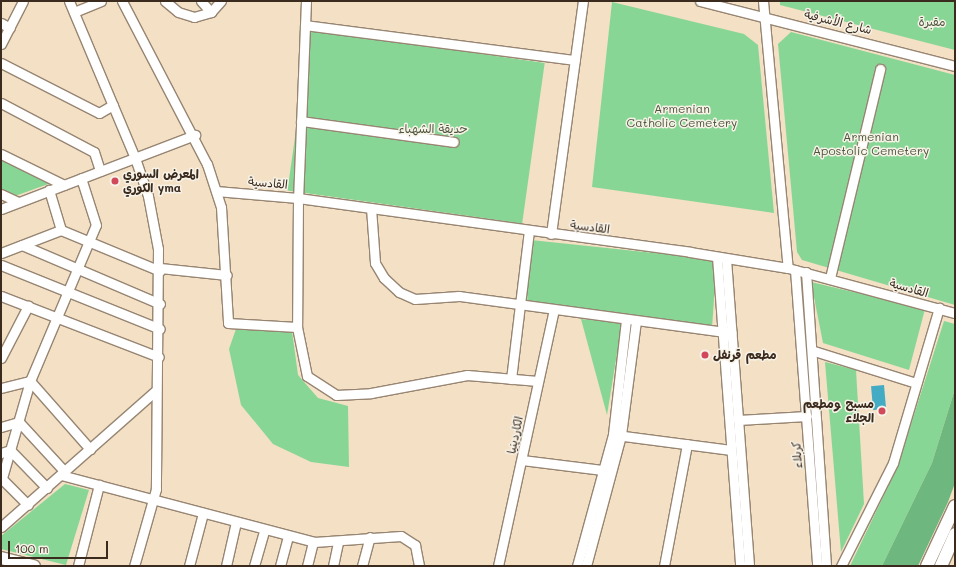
<!DOCTYPE html>
<html>
<head>
<meta charset="utf-8">
<style>
	body { margin:0 }
	#map { position:relative; width:956px; height:567px; overflow:hidden; background:#f3e0c5; font-family:Mali,"Playpen Sans Arabic",sans-serif }
	div>[style] { position:absolute }
	[style*='--x'] { left:calc(var(--x)*1px); top:calc(var(--y)*1px); width:calc(var(--w)*1px); rotate:calc(var(--a)*1deg) }
	.green>* { inset:0; background:#88d695; transform-origin:0 0 }
	.forest>* { inset:0; background:#6eb77e }
	.water>* { inset:0; background:#43abc3; transform-origin:0 0 }
	.roads { filter:drop-shadow(1px 0 #978572) drop-shadow(-1px 0 #978572) drop-shadow(0 1px #978572) drop-shadow(0 -1px #978572) }
	.minor>* { height:9px; margin:-4.5px; padding:0 4.5px; transform-origin:4.5px; border-radius:4.5px; background:#fff }
	.major>* { height:12px; margin:-6px; padding:0 6px; transform-origin:6px; border-radius:6px; background:#fff }
	.dots>* { width:11px; height:11px; translate:-50% -50%; box-sizing:border-box; border:2px solid #f7f3e8; border-radius:50% }
	span { translate:-50% -50%; white-space:nowrap; text-align:center; line-height:1.15; -webkit-text-stroke:3px #f7f3e8; paint-order:stroke }
	.street-label { font-size:12px; color:#3b2a1e }
	.park-label { font-size:12px; color:#4e553c }
	.poi-label { font-size:12px; color:#3b2a1e; font-weight:700 }
	.left { translate:0 -50%; text-align:left }
	.right { translate:-100% -50%; text-align:right }
	.frame { position:absolute; inset:0; border:2px solid #3b2a1e; pointer-events:none }
	.scale { position:absolute; left:8px; top:541px; width:100px; height:18px; box-sizing:border-box; border:2px solid #3b2a1e; border-top:0; padding-left:5px; font-size:12px; line-height:14px; white-space:nowrap; color:#3b2a1e; -webkit-text-stroke:3px #f7f3e8; paint-order:stroke }
</style>
</head>
<body>
<div id="map">
	<div class="green">
		<i style="clip-path:polygon(780px 1px,955px 1px,955px 50px,780px 5px)"></i>
		<i style="clip-path:polygon(612px 2px,744px 34px,758px 45px,774px 213px,592px 187px)"></i>
		<i style="left:310px;top:30px;width:237px;height:162px;rotate:8deg"></i>
		<i style="clip-path:polygon(791px 32px,955px 75px,955px 305px,802px 260px,797px 252px,778px 44px)"></i>
		<i style="clip-path:polygon(1px 157px,51px 183px,15px 196px,1px 189px)"></i>
		<i style="clip-path:polygon(531px 240px,711px 259px,716px 271px,712px 328px,527px 302px)"></i>
		<i style="clip-path:polygon(811px 282px,925px 309px,909px 370px,823px 343px)"></i>
		<i style="clip-path:polygon(581px 319px,622px 323px,607px 415px)"></i>
		<i style="clip-path:polygon(944px 321px,955px 324px,955px 389px,932px 463px,882px 566px,850px 566px,897px 468px)"></i>
		<i style="clip-path:polygon(236px 329px,292px 331px,298px 375px,318px 398px,348px 406px,349px 467px,311px 462px,273px 444px,241px 405px,229px 349px)"></i>
		<i style="clip-path:polygon(825px 362px,856px 370px,864px 504px,841px 552px)"></i>
		<i style="clip-path:polygon(65px 484px,89px 490px,66px 565px,1px 549px,1px 536px)"></i>
	</div>
	<div class="forest">
		<i style="clip-path:polygon(955px 389px,955px 483px,948px 502px,918px 566px,882px 566px,932px 463px)"></i>
	</div>
	<div class="water">
		<i style="left:884px;top:385px;width:24px;height:13px;rotate:85deg"></i>
	</div>
	<div class="roads">
		<div class="minor">
			<i style="--x:69;--y:1;--w:170;--a:67.2"></i>
			<i style="--x:135;--y:158;--w:40;--a:71.1"></i>
			<i style="--x:148;--y:196;--w:54;--a:79.3"></i>
			<i style="--x:158;--y:249;--w:240;--a:90.5"></i>
			<i style="--x:156;--y:489;--w:80;--a:105.9"></i>
			<i style="--x:122;--y:1;--w:184;--a:62.5"></i>
			<i style="--x:207;--y:164;--w:45;--a:72"></i>
			<i style="--x:221;--y:207;--w:116;--a:86.5"></i>
			<i style="--x:228;--y:323;--w:69;--a:3.3"></i>
			<i style="--x:165;--y:1;--w:17;--a:40"></i>
			<i style="--x:178;--y:12;--w:17;--a:17"></i>
			<i style="--x:194;--y:17;--w:18;--a:-16"></i>
			<i style="--x:201;--y:1;--w:15;--a:48"></i>
			<i style="--x:211;--y:12;--w:15;--a:-48"></i>
			<i style="--x:306;--y:1;--w:197;--a:92.3"></i>
			<i style="--x:298;--y:198;--w:129;--a:90.4"></i>
			<i style="--x:297;--y:327;--w:50;--a:78.5"></i>
			<i style="--x:307;--y:376;--w:35;--a:33"></i>
			<i style="--x:336;--y:395;--w:35;--a:-3"></i>
			<i style="--x:371;--y:393;--w:98;--a:-10.6"></i>
			<i style="--x:467;--y:375;--w:71;--a:4.8"></i>
			<i style="--x:700;--y:1;--w:263;--a:14.3"></i>
			<i style="--x:763;--y:1;--w:268;--a:84.7"></i>
			<i style="--x:74;--y:12;--w:29;--a:-22"></i>
			<i style="--x:1;--y:23;--w:10;--a:29"></i>
			<i style="--x:305;--y:25;--w:272;--a:7.4"></i>
			<i style="--x:1;--y:44;--w:48;--a:-62.9"></i>
			<i style="--x:1;--y:63;--w:110;--a:27"></i>
			<i style="--x:99;--y:113;--w:16;--a:-30"></i>
			<i style="--x:1;--y:103;--w:105;--a:27.8"></i>
			<i style="--x:94;--y:152;--w:20;--a:72"></i>
			<i style="--x:301;--y:121;--w:154;--a:7.8"></i>
			<i style="--x:1;--y:154;--w:70;--a:26.2"></i>
			<i style="--x:216;--y:191;--w:82;--a:4.9"></i>
			<i style="--x:298;--y:198;--w:396;--a:7.8"></i>
			<i style="--x:690;--y:252;--w:99;--a:9.3"></i>
			<i style="--x:788;--y:268;--w:173;--a:15.1"></i>
			<i style="--x:1;--y:194;--w:19;--a:25"></i>
			<i style="--x:371;--y:208;--w:55;--a:85.8"></i>
			<i style="--x:375;--y:263;--w:17;--a:59"></i>
			<i style="--x:384;--y:278;--w:21;--a:43"></i>
			<i style="--x:399;--y:292;--w:17;--a:24"></i>
			<i style="--x:415;--y:299;--w:44;--a:-3.9"></i>
			<i style="--x:459;--y:296;--w:275;--a:7.7"></i>
			<i style="--x:1;--y:209;--w:208;--a:-20.9"></i>
			<i style="--x:61;--y:230;--w:107;--a:22.5"></i>
			<i style="--x:551;--y:234;--w:235;--a:-82.2"></i>
			<i style="--x:22;--y:245;--w:150;--a:23.1"></i>
			<i style="--x:1;--y:253;--w:64;--a:-21"></i>
			<i style="--x:61;--y:230;--w:42;--a:-106.7"></i>
			<i style="--x:717;--y:257;--w:310;--a:85.7"></i>
			<i style="--x:726;--y:259;--w:308;--a:85.7"></i>
			<i style="--x:1;--y:265;--w:171;--a:21.9"></i>
			<i style="--x:160;--y:268;--w:67;--a:6"></i>
			<i style="--x:795;--y:270;--w:297;--a:85.7"></i>
			<i style="--x:806;--y:272;--w:295;--a:86.1"></i>
			<i style="--x:830;--y:278;--w:215;--a:-76.5"></i>
			<i style="--x:1;--y:296;--w:169;--a:21.1"></i>
			<i style="--x:814;--y:351;--w:107;--a:17.4"></i>
			<i style="--x:1;--y:358;--w:59;--a:-62.6"></i>
			<i style="--x:511;--y:379;--w:149;--a:-83.1"></i>
			<i style="--x:1;--y:388;--w:30;--a:-14"></i>
			<i style="--x:30;--y:381;--w:91;--a:48.6"></i>
			<i style="--x:738;--y:420;--w:69;--a:-3.3"></i>
			<i style="--x:1;--y:427;--w:19;--a:-16"></i>
			<i style="--x:19;--y:422;--w:68;--a:47.4"></i>
			<i style="--x:616;--y:435;--w:116;--a:7.4"></i>
			<i style="--x:1;--y:453;--w:9;--a:-18"></i>
			<i style="--x:10;--y:450;--w:53;--a:45.8"></i>
			<i style="--x:522;--y:460;--w:89;--a:7.1"></i>
			<i style="--x:61;--y:475;--w:262;--a:14.8"></i>
			<i style="--x:314;--y:542;--w:87;--a:-3.9"></i>
			<i style="--x:401;--y:536;--w:17;--a:33"></i>
			<i style="--x:415;--y:545;--w:21;--a:79"></i>
			<i style="--x:1;--y:478;--w:38;--a:45"></i>
			<i style="--x:2;--y:478;--w:101;--a:-73.9"></i>
			<i style="--x:30;--y:381;--w:169;--a:-67.1"></i>
			<i style="--x:96;--y:225;--w:49;--a:-107.7"></i>
			<i style="--x:1;--y:527;--w:205;--a:-41.4"></i>
			<i style="--x:78;--y:566;--w:84;--a:-75.5"></i>
			<i style="--x:189;--y:566;--w:55;--a:-75.2"></i>
			<i style="--x:226;--y:566;--w:45;--a:-77.2"></i>
			<i style="--x:254;--y:566;--w:37;--a:-74"></i>
			<i style="--x:280;--y:566;--w:31;--a:-75"></i>
			<i style="--x:307;--y:566;--w:25;--a:-76"></i>
			<i style="--x:333;--y:566;--w:25;--a:-78"></i>
			<i style="--x:362;--y:566;--w:30;--a:-75"></i>
			<i style="--x:498;--y:566;--w:263;--a:-77.7"></i>
			<i style="--x:577;--y:566;--w:137;--a:-74.7"></i>
			<i style="--x:613;--y:434;--w:115;--a:-83.5"></i>
			<i style="--x:586;--y:566;--w:136;--a:-75"></i>
			<i style="--x:621;--y:435;--w:115;--a:-82.5"></i>
			<i style="--x:664;--y:566;--w:124;--a:-79.3"></i>
			<i style="--x:841;--y:566;--w:115;--a:-63.2"></i>
			<i style="--x:893;--y:463;--w:162;--a:-73.5"></i>
		</div>
		<div class="major">
			<i style="--x:1;--y:558;--w:34;--a:14"></i>
			<i style="--x:927;--y:566;--w:66;--a:-65"></i>
			<i style="--x:941;--y:566;--w:35;--a:-66"></i>
		</div>
	</div>
	<div class="dots">
		<i style="left:115px;top:181px;background:#d1495b"></i>
		<i style="left:705px;top:355px;background:#d1495b"></i>
		<i style="left:882px;top:411px;background:#d1495b"></i>
	</div>
	<div class="street-label">
		<span style="left:838px;top:22px;rotate:14deg">شارع الأشرفية</span>
		<span style="left:268px;top:183px;rotate:5deg">القادسية</span>
		<span style="left:590px;top:227px;rotate:7deg">القادسية</span>
		<span style="left:909px;top:288px;rotate:16deg">القادسية</span>
		<span style="left:515px;top:435px;rotate:-78deg">الكاردينيا</span>
		<span style="left:797px;top:455px;rotate:-94deg">كربلاء</span>
	</div>
	<div class="park-label">
		<span style="left:932px;top:22px">مقبرة</span>
		<span style="left:682px;top:116px">Armenian<br>Catholic Cemetery</span>
		<span style="left:433px;top:129px">حديقة الشهباء</span>
		<span style="left:871px;top:144px">Armenian<br>Apostolic Cemetery</span>
	</div>
	<div class="poi-label">
		<span class="left" style="left:123px;top:181px">المعرض السوري<br>الكوري yma</span>
		<span class="left" style="left:713px;top:355px">مطعم قرنفل</span>
		<span class="right" style="left:874px;top:411px">مسبح ومطعم<br>الجلاء</span>
	</div>
	<div class="frame"></div>
	<div class="scale">100 m</div>
</div>
</body>
</html>
